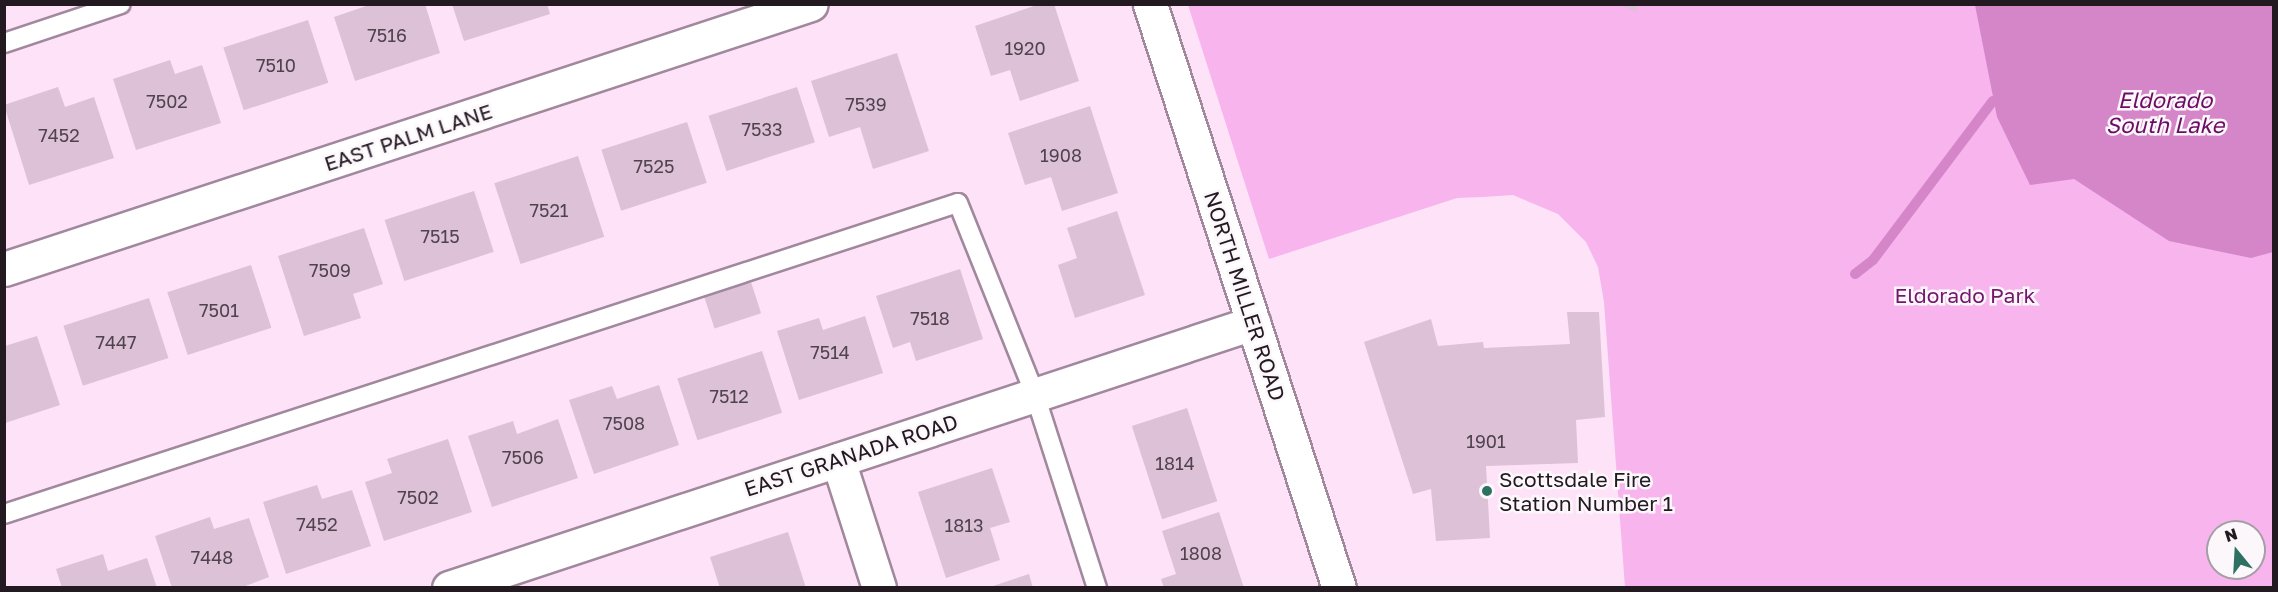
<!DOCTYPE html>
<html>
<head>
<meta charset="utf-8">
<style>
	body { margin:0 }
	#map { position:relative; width:2278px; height:592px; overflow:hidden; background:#fde2f8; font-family:"Golos Text",sans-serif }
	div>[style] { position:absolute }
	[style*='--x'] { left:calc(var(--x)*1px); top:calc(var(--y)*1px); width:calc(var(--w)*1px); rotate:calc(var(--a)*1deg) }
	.green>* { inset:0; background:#f7b4ed }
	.water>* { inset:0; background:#d486c9 }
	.stream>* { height:10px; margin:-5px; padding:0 5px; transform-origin:5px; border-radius:5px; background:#d486c9 }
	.building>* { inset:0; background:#dcc1d7; transform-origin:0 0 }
	.roads { filter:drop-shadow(2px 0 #a1889d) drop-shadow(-2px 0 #a1889d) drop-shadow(0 2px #a1889d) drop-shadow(0 -2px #a1889d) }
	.lane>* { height:18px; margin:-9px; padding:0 9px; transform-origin:9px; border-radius:9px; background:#fff }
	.street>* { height:33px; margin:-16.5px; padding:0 16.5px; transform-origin:16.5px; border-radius:16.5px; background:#fff }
	.secondary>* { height:33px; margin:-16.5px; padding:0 16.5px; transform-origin:16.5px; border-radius:16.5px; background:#fff }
	.dots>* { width:16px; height:16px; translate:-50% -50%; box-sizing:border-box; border:3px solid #fcf7fb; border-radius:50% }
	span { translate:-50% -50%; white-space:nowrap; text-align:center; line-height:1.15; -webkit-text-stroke:5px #fcf7fb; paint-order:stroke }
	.number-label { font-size:18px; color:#50434e }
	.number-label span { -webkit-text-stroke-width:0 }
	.street-label { font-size:21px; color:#221921 }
	.park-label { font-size:21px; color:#74176c }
	.poi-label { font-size:21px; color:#221921 }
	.left { translate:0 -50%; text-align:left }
	.water-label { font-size:22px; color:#6c0c65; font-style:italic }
	.frame { position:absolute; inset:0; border:6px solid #221921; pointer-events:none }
	.north { position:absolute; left:2206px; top:520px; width:60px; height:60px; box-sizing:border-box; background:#fcf7fb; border:2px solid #a59ea4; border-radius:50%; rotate:342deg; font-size:16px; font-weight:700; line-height:24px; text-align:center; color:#221921 }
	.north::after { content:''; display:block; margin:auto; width:21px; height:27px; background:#2e7163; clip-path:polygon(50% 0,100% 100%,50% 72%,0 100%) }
</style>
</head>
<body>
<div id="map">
	<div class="green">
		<i style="clip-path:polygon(evenodd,1188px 5px,2273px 5px,2273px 587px,1625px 587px,1604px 302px,1598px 267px,1586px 242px,1558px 214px,1513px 195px,1482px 197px,1457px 198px,1269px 259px,1188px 5px,2218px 532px,2254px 532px,2254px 568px,2218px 568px,2218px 532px)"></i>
	</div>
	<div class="water">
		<i style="clip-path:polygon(1975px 5px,2272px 5px,2273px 252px,2251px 258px,2169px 241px,2074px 179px,2030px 185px,1997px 117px)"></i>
	</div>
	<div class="stream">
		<i style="--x:1855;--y:274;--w:23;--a:-38"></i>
		<i style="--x:1873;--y:260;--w:199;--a:-53"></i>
	</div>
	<div class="building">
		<i style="clip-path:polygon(372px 4px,425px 4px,440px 53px,355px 81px,334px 17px)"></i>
		<i style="clip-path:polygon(452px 4px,547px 4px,550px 14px,464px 41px)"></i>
		<i style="clip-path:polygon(1040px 4px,1054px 4px,1079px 81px,1020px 101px,1010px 70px,991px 76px,975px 26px)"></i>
		<i style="clip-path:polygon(1618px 4px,1639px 4px,1636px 12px)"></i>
		<i style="left:308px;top:20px;width:66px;height:89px;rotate:72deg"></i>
		<i style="clip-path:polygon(897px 53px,929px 151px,873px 169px,860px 127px,829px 137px,811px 81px)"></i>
		<i style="clip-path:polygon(170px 60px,175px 74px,202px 65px,221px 123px,136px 150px,113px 79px)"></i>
		<i style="clip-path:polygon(58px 87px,65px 107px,94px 97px,114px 158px,29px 185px,4px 105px)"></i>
		<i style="left:797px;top:87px;width:58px;height:93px;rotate:72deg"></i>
		<i style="clip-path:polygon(1090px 106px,1118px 193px,1062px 211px,1051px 177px,1025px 185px,1008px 133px)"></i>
		<i style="left:687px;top:122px;width:64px;height:90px;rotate:72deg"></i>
		<i style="left:578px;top:156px;width:85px;height:88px;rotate:72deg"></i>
		<i style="left:474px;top:191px;width:64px;height:94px;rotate:72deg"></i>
		<i style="clip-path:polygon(1117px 211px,1145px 295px,1075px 318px,1058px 265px,1077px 258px,1067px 228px)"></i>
		<i style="clip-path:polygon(364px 228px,383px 284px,353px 294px,361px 318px,304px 336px,278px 256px)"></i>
		<i style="left:251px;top:265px;width:66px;height:88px;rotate:72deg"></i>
		<i style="clip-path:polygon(960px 269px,983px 339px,916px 361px,910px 342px,893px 348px,876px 296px)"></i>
		<i style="left:750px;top:279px;width:36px;height:49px;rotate:72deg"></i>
		<i style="left:149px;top:298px;width:63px;height:90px;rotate:72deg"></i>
		<i style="clip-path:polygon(1567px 312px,1599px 312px,1605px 417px,1576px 420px,1578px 463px,1486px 466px,1490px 538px,1436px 541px,1431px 489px,1413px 494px,1364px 342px,1431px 319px,1438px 346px,1483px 342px,1484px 348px,1570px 344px)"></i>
		<i style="clip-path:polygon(865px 316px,883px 373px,799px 400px,777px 331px,819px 318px,823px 330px)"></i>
		<i style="clip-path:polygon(37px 336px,60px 405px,5px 423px,5px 346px)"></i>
		<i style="left:762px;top:351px;width:65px;height:89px;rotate:72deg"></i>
		<i style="clip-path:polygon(659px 385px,679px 445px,594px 474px,569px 400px,612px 386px,617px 399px)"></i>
		<i style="left:1187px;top:408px;width:98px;height:58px;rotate:72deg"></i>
		<i style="clip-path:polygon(558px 419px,578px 478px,492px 507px,468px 436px,513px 421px,517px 434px)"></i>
		<i style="clip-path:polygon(448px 439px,472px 512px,384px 541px,365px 482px,392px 473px,387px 459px)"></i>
		<i style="clip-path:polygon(992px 468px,1010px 522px,990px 528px,1000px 560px,946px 578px,918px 492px)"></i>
		<i style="clip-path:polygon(317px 485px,322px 499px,352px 490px,371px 546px,286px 574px,263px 502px)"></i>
		<i style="clip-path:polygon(1219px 512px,1244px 588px,1164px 588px,1161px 579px,1176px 574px,1162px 531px)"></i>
		<i style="clip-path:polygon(210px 517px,214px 529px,249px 518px,269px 577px,240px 588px,172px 588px,155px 536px)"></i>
		<i style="clip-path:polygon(788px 532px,806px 588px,720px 588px,710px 557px)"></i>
		<i style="clip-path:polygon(103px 554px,108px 571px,147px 558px,157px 588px,62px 588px,56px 569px)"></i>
		<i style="clip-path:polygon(1029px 574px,1033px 588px,990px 588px,990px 587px)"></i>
	</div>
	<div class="roads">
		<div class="lane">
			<i style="--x:4;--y:43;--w:123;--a:-18.4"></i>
			<i style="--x:4;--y:514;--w:1003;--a:-18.06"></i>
			<i style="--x:958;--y:203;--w:207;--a:68.1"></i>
			<i style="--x:1035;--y:395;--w:203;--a:72.2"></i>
		</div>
		<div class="street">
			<i style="--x:4;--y:269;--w:849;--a:-18.18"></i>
			<i style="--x:838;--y:460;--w:134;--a:72.2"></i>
			<i style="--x:449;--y:588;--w:847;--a:-18.24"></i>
		</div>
		<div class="secondary">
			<i style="--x:1150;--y:4;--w:614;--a:72.07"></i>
		</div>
	</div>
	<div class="dots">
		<i style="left:1487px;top:491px;background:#2e7163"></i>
	</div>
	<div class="number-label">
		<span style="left:387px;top:35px">7516</span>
		<span style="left:1025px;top:48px">1920</span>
		<span style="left:276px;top:65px">7510</span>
		<span style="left:167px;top:101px">7502</span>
		<span style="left:866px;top:104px">7539</span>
		<span style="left:762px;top:129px">7533</span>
		<span style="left:59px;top:135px">7452</span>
		<span style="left:1061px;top:155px">1908</span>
		<span style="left:654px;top:166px">7525</span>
		<span style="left:549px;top:210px">7521</span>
		<span style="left:440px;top:236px">7515</span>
		<span style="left:330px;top:270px">7509</span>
		<span style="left:219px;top:310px">7501</span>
		<span style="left:930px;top:318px">7518</span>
		<span style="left:116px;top:342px">7447</span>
		<span style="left:830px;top:352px">7514</span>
		<span style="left:729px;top:396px">7512</span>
		<span style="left:624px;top:423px">7508</span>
		<span style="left:1486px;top:441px">1901</span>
		<span style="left:523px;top:457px">7506</span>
		<span style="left:1175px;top:463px">1814</span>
		<span style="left:418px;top:497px">7502</span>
		<span style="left:317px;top:524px">7452</span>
		<span style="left:964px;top:525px">1813</span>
		<span style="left:1201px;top:553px">1808</span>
		<span style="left:212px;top:557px">7448</span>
	</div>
	<div class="street-label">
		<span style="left:408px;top:137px;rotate:-18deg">EAST PALM LANE</span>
		<span style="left:1245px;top:296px;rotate:72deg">NORTH MILLER ROAD</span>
		<span style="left:851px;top:455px;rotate:-18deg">EAST GRANADA ROAD</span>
	</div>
	<div class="park-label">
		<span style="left:1965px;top:295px">Eldorado Park</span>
	</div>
	<div class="poi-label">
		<span class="left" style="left:1499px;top:491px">Scottsdale Fire<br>Station Number 1</span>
	</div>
	<div class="water-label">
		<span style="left:2165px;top:112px">Eldorado<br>South Lake</span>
	</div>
	<div class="frame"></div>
	<div class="north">N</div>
</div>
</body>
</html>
